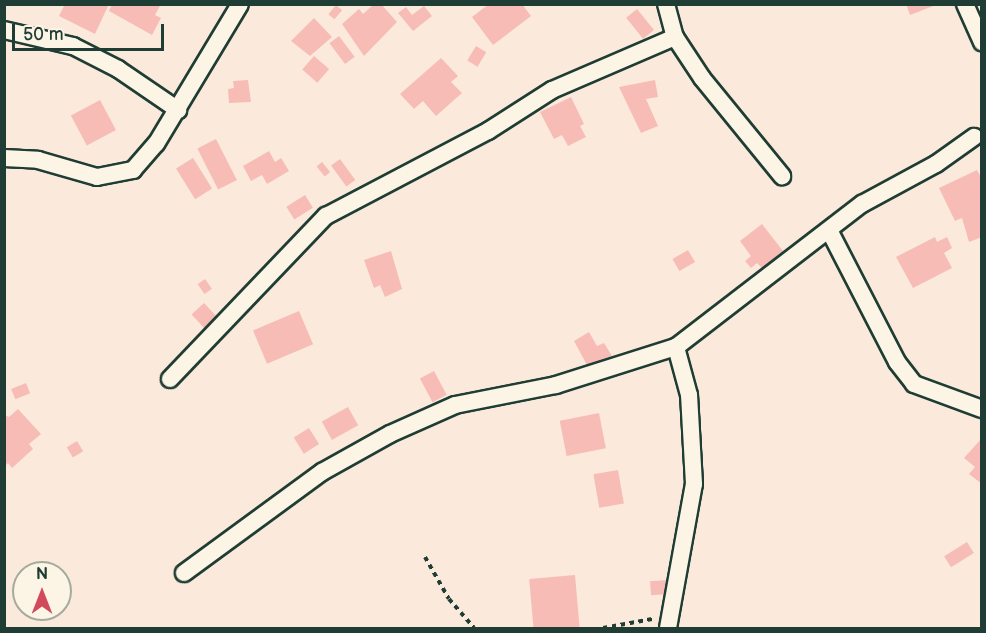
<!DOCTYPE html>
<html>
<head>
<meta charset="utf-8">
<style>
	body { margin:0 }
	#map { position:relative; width:986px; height:633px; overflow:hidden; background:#fbeadb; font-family:"Balsamiq Sans",sans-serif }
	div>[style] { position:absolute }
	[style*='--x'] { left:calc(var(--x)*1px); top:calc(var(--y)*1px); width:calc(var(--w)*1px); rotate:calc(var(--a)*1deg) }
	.building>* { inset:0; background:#f7bcb5; transform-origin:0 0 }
	.path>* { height:4px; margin-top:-2px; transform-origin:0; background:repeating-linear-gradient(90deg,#1f3d34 0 4.5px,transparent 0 9px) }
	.roads { filter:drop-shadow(2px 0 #1f3d34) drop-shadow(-2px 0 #1f3d34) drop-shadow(0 2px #1f3d34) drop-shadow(0 -2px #1f3d34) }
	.minor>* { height:16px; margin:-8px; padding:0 8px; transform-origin:8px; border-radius:8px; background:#fcf5e5 }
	span { translate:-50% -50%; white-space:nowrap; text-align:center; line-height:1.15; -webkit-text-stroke:6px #fcf5e5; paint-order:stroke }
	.frame { position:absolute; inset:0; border:6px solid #1f3d34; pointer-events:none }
	.north { position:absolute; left:12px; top:561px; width:60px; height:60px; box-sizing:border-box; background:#fcf5e5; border:2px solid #a4ab9e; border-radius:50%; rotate:0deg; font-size:16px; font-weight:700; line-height:24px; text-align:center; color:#1f3d34 }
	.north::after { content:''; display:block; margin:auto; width:21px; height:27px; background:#d1495b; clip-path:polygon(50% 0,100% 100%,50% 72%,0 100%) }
	.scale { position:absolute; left:12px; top:24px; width:152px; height:27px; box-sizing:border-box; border:3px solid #1f3d34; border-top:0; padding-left:8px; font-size:18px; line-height:21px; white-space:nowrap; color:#1f3d34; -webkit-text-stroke:4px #fcf5e5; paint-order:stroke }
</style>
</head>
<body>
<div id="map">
	<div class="building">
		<i style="clip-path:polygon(65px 4px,109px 4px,95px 34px,59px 16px)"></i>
		<i style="clip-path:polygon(112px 4px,161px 4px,155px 15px,161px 18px,152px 35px,109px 11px)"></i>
		<i style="clip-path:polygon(374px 4px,381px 4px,397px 22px,364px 56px,342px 24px,359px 9px,363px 14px)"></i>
		<i style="clip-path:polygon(489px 4px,522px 4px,531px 16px,493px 45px,472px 17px)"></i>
		<i style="clip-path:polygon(906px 4px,936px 4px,936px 5px,910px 15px)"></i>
		<i style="left:336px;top:5px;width:8px;height:12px;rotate:40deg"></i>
		<i style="clip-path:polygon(424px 6px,432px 16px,413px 31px,398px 13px,406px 7px,412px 15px)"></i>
		<i style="left:637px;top:9px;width:27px;height:14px;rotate:51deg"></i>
		<i style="clip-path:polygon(314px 18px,332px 37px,310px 56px,291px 41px)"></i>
		<i style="left:339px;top:36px;width:26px;height:12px;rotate:53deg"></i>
		<i style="left:476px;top:46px;width:12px;height:17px;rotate:31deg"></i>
		<i style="left:314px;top:56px;width:20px;height:18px;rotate:41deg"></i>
		<i style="clip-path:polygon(441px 58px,458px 76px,451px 82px,462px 93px,436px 116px,423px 101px,414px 109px,400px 94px)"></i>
		<i style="clip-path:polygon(248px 80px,251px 102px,229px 103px,228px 89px,234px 88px,233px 81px)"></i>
		<i style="clip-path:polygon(655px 80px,658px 97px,646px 99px,658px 126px,641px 133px,619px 87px)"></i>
		<i style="clip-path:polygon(571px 97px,584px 124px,580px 126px,586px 137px,568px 146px,562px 135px,554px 139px,540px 112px)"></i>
		<i style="left:100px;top:100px;width:34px;height:33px;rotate:62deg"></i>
		<i style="left:216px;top:139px;width:46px;height:21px;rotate:63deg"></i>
		<i style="clip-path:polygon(269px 151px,275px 162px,281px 158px,289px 171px,267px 184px,262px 175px,251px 181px,243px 166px)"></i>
		<i style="left:193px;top:158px;width:36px;height:20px;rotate:58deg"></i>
		<i style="left:340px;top:159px;width:26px;height:11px;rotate:54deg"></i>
		<i style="left:322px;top:162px;width:13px;height:7px;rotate:51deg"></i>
		<i style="clip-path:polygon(977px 170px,982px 179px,982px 237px,969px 242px,962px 218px,955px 221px,939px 188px)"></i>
		<i style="left:305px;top:195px;width:15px;height:22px;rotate:58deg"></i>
		<i style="clip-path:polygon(762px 224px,783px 251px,762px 268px,757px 263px,751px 268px,745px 261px,751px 256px,740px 241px)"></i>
		<i style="clip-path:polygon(935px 237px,937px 242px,947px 237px,952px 248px,944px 253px,952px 268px,913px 288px,896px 257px)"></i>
		<i style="left:688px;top:250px;width:14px;height:18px;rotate:60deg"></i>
		<i style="clip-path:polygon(391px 251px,402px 289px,385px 297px,380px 285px,374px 288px,364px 260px)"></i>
		<i style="left:205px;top:279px;width:12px;height:9px;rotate:55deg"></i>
		<i style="left:204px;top:303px;width:19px;height:17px;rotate:47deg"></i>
		<i style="left:299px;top:311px;width:36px;height:50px;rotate:67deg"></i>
		<i style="clip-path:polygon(589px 332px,597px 346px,604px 343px,612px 356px,587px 365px,574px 341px)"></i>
		<i style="left:434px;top:371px;width:27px;height:16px;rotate:62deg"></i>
		<i style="left:26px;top:383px;width:11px;height:16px;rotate:68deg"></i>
		<i style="left:348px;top:407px;width:21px;height:30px;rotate:61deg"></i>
		<i style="clip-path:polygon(18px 409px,41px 434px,29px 444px,33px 449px,12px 468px,8px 463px,4px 467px,4px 415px,9px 417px)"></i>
		<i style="left:599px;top:413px;width:36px;height:40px;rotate:79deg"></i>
		<i style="left:309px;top:428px;width:19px;height:18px;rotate:58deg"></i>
		<i style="clip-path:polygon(982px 438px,982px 484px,969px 474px,975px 467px,964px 458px)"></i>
		<i style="left:77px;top:441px;width:12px;height:12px;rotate:59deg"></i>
		<i style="left:618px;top:470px;width:34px;height:25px;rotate:80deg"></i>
		<i style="left:967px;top:542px;width:13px;height:27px;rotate:58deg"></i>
		<i style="left:575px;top:575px;width:52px;height:46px;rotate:85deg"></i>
		<i style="left:668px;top:580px;width:14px;height:18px;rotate:86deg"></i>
	</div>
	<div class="path">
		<i style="--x:425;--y:557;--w:48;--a:60.3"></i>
		<i style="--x:449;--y:599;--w:38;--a:49"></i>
		<i style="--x:603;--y:628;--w:50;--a:-10.4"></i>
	</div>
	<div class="roads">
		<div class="minor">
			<i style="--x:666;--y:4;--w:34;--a:75"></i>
			<i style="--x:675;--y:37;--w:49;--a:56.6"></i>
			<i style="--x:702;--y:78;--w:127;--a:50.8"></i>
			<i style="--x:965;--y:4;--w:42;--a:65.9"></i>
			<i style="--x:4;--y:30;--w:71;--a:13.1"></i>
			<i style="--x:73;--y:46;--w:51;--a:27.1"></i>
			<i style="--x:118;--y:69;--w:73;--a:34.3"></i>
			<i style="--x:4;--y:158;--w:34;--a:3"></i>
			<i style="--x:38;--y:160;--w:61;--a:16.1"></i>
			<i style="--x:97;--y:177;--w:37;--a:-11"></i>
			<i style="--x:133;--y:170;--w:35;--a:-49"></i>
			<i style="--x:156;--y:144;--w:163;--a:-59"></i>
			<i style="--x:830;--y:232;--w:146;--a:62.7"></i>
			<i style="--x:897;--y:362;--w:28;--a:52"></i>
			<i style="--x:914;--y:384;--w:72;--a:20.2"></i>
			<i style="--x:170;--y:379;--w:226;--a:-46.3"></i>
			<i style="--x:326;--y:216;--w:183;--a:-27.7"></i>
			<i style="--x:488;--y:131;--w:76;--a:-32.6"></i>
			<i style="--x:552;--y:90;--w:134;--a:-23.3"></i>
			<i style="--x:184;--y:573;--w:171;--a:-36.2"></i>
			<i style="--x:322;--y:472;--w:78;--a:-29.2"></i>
			<i style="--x:390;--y:434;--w:71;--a:-24"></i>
			<i style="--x:455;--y:405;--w:103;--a:-11.2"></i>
			<i style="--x:556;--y:385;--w:126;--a:-17.6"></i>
			<i style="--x:676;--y:347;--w:235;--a:-37.6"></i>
			<i style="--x:862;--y:204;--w:84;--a:-28.4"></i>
			<i style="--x:936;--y:164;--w:47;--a:-35.4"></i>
			<i style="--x:668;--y:628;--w:146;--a:-79.8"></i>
			<i style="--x:694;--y:484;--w:89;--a:-93.2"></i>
			<i style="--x:689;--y:395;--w:50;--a:-105.2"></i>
		</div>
	</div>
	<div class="frame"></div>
	<div class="north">N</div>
	<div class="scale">50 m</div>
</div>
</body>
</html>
